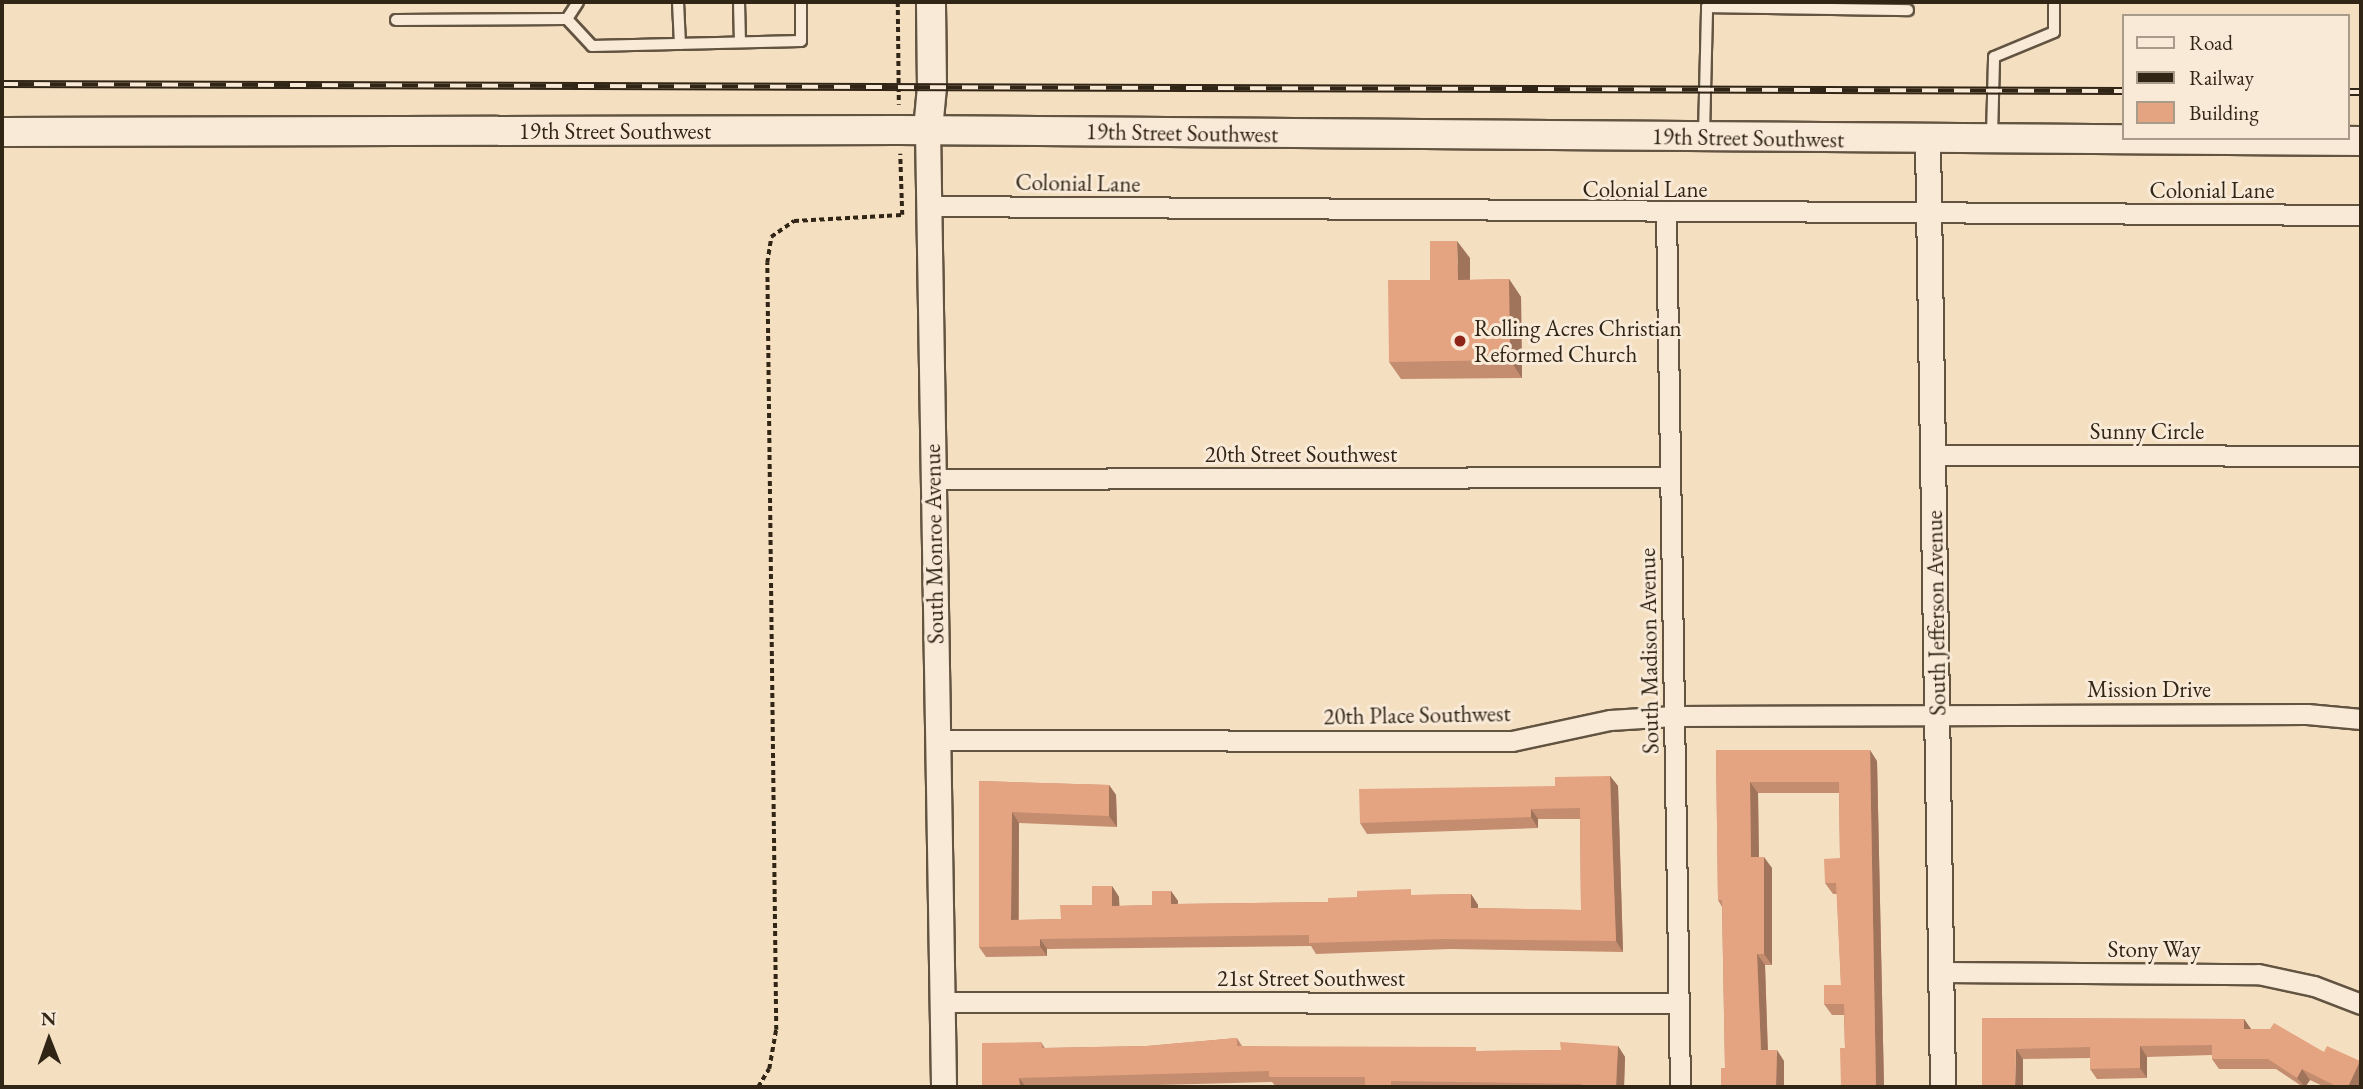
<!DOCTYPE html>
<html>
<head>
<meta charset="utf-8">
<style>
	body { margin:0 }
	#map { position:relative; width:2363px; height:1089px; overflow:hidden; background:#f5dfc1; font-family:"EB Garamond",serif }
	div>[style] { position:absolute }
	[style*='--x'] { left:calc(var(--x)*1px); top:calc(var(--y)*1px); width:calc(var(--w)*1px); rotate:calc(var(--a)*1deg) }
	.path>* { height:3.5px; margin-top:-1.75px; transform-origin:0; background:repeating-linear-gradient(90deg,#312516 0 5px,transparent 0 8.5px) }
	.roads { filter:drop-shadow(2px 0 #625441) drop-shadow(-2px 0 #625441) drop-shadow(0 2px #625441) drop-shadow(0 -2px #625441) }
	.service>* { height:10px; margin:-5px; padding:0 5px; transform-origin:5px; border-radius:5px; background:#f8ead7 }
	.minor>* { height:19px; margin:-9.5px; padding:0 9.5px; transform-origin:9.5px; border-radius:9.5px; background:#f8ead7 }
	.tertiary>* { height:24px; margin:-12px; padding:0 12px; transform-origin:12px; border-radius:12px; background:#f8ead7 }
	.secondary>* { height:28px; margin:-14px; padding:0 14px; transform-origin:14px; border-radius:14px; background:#f8ead7 }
	.rail>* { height:8px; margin-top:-4px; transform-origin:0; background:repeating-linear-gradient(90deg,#f8ead7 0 16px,#312516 0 32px); box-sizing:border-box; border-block:2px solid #312516 }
	.wall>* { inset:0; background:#c48d70 }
	.shaded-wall>* { inset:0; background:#a0735b }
	.building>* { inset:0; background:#e4a482 }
	.dots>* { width:19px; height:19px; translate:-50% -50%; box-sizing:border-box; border:4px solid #f8ead7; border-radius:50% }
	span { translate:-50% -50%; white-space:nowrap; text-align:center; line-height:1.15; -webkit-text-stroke:6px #f8ead7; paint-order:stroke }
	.street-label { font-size:23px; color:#312516 }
	.poi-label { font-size:23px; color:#312516 }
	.left { translate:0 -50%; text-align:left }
	.frame { position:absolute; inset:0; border:4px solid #312516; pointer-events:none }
	.legend { position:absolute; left:2122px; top:14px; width:228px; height:126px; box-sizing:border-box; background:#f8ead7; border:2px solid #a89b8a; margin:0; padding:9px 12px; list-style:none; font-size:21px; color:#312516 }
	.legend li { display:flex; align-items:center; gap:14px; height:35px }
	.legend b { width:35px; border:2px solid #a89b8a }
	.north { position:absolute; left:14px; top:1005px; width:70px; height:70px; -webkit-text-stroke:5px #f8ead7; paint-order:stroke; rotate:359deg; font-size:19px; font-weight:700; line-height:28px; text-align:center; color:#312516 }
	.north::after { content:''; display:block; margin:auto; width:24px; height:32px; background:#312516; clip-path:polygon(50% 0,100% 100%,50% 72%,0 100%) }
</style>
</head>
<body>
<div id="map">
	<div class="path">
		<i style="--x:898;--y:2;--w:103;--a:89.4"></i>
		<i style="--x:758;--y:1087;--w:21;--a:-59"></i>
		<i style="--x:769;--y:1069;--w:40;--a:-80"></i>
		<i style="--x:776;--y:1030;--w:767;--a:-90.67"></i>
		<i style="--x:767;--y:263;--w:26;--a:-81"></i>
		<i style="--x:771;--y:237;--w:28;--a:-35"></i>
		<i style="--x:794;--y:221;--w:108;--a:-3.2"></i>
		<i style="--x:902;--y:215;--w:61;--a:-91.9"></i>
	</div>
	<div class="roads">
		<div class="service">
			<i style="--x:678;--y:2;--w:42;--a:87.3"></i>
			<i style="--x:739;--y:2;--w:40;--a:88.6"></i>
			<i style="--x:567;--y:19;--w:20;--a:-57"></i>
			<i style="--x:396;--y:20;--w:171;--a:-0.3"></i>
			<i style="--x:567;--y:19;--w:37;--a:47"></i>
			<i style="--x:592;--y:46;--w:209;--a:-1.4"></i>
			<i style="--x:801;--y:41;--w:39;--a:-90"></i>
			<i style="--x:1704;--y:134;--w:127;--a:-88.6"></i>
			<i style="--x:1707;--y:7;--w:201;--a:0.9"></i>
			<i style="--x:1992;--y:136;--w:79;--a:-88.5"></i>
			<i style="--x:1994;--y:57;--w:65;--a:-22.6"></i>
			<i style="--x:2054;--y:32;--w:30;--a:-90"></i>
		</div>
		<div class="minor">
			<i style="--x:929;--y:206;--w:1432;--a:0.36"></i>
			<i style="--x:1666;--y:214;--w:873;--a:89.08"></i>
			<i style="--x:1933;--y:455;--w:428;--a:0.1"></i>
			<i style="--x:932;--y:479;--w:738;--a:-0.16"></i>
			<i style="--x:937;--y:740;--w:575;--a:0.1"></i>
			<i style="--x:1512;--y:741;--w:100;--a:-12.1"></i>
			<i style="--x:1610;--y:720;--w:64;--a:-3.6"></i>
			<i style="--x:1674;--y:716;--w:633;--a:-0.18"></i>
			<i style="--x:2307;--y:714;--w:54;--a:5.3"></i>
			<i style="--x:1942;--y:972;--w:316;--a:0.4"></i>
			<i style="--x:2258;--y:974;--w:57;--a:12.1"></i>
			<i style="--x:2314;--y:986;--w:50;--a:21"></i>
			<i style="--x:942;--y:1002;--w:737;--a:0.08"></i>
		</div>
		<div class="tertiary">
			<i style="--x:928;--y:130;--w:957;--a:89.04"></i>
			<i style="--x:1928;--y:140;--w:947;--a:89.09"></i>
		</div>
		<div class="secondary">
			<i style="--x:928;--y:130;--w:43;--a:-84.7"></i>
			<i style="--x:932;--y:87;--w:85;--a:-90.7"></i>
			<i style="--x:2;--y:132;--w:897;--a:-0.13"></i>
			<i style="--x:899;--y:130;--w:1462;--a:0.43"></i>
		</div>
	</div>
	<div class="rail">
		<i style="--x:2;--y:84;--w:2121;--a:0.19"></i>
		<i style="--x:2347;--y:92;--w:14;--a:0"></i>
	</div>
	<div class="wall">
		<i style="clip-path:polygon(1470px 258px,1470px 280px,1509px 279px,1521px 297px,1522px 378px,1401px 379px,1389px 362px,1430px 280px)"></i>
		<i style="clip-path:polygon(1716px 750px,1877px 761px,1884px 1087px,1841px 1087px,1845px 1048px,1844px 1015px,1832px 1015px,1824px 1004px,1841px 985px,1837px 894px,1833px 894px,1825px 883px,1840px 858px,1839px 793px,1758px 793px,1759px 857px,1772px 868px,1772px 965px,1765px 965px,1768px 1050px,1784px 1061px,1784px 1087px,1721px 1087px,1725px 1068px,1722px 907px,1718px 900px)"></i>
		<i style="clip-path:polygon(1610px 776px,1618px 786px,1623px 952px,1450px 949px,1316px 954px,1311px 946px,1047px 949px,1047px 956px,986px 957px,979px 947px,979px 781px,1109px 785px,1116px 795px,1117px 827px,1019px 823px,1019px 920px,1061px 919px,1092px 905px,1112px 886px,1119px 897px,1119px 906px,1152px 905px,1171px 891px,1178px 901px,1178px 904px,1328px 902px,1415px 895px,1471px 894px,1478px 905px,1478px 908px,1581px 910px,1580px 819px,1538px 819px,1538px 828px,1367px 834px,1360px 823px)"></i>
		<i style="clip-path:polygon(1982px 1018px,2244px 1019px,2251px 1029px,2324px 1052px,2360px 1061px,2361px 1063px,2361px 1084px,2360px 1087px,2325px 1087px,2310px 1080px,2305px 1087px,2303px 1087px,2276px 1069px,2219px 1069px,2212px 1059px,2212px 1055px,2147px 1057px,2147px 1078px,2097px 1079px,2090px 1069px,2090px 1058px,2023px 1059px)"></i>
		<i style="clip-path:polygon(1237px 1038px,1242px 1046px,1479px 1051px,1561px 1050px,1618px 1046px,1625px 1057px,1624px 1087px,1276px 1087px,1272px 1082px,1081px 1087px,982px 1087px,1041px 1042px,1045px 1048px,1147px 1046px)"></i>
	</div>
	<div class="shaded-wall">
		<i style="clip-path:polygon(1457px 241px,1470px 258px,1470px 298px,1458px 280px)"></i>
		<i style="clip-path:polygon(1509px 279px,1521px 297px,1522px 378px,1510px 360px)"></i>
		<i style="clip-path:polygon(1870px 750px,1877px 761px,1884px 1087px,1876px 1087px)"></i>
		<i style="clip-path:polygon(1610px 776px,1618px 786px,1623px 952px,1616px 941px)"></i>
		<i style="clip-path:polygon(1750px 782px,1758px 793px,1759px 868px,1751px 857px)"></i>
		<i style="clip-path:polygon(1109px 785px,1116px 795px,1117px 827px,1109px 816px)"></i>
		<i style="clip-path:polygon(1531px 809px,1538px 819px,1538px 828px,1531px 817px)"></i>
		<i style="clip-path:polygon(1012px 812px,1019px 823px,1018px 931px,1011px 920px)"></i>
		<i style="clip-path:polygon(1764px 857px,1772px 868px,1772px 965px,1764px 954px)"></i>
		<i style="clip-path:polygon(1112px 886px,1119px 897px,1120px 916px,1112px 906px)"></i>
		<i style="clip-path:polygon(1171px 891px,1178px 901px,1178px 914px,1171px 904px)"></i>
		<i style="clip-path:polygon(1471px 894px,1478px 905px,1478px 919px,1471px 908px)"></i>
		<i style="clip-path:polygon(1040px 939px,1047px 949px,1047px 956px,1040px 946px)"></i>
		<i style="clip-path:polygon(1757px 954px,1765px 965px,1768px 1062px,1761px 1050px)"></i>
		<i style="clip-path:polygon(2244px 1019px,2251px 1029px,2244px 1029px)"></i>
		<i style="clip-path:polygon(1618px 1046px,1625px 1057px,1624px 1087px,1616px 1087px)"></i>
		<i style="clip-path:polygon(2140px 1046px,2147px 1057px,2147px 1078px,2140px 1068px)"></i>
		<i style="clip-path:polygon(2016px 1049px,2023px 1059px,2023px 1087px,2015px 1087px)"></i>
		<i style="clip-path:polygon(1777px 1050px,1784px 1061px,1784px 1087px,1776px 1087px)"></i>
		<i style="clip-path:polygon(2360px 1061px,2361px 1063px,2361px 1084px,2360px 1087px,2348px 1087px)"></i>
		<i style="clip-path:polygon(2302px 1069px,2310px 1080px,2305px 1087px,2297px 1078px)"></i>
		<i style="clip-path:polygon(1019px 1078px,1026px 1087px,1020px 1087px)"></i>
	</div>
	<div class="building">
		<i style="clip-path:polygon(1430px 241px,1457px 241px,1458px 280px,1509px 279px,1510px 360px,1389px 362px,1388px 280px,1430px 280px)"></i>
		<i style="clip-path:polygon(1716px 750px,1870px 750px,1876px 1087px,1841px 1087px,1840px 1048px,1845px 1048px,1844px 1004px,1824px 1004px,1824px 985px,1841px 985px,1836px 883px,1825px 883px,1824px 859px,1840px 858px,1839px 782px,1750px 782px,1751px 857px,1764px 857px,1764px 954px,1757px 954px,1761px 1050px,1777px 1050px,1776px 1087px,1721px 1087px,1721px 1068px,1725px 1068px,1722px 900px,1718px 900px)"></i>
		<i style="clip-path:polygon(1610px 776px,1616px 941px,1443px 939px,1309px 943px,1309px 935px,1040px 939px,1040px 946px,979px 947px,979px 781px,1109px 785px,1109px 816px,1012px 812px,1011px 920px,1061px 919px,1060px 905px,1092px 905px,1092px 886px,1112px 886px,1112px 906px,1152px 905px,1152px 891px,1171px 891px,1171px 904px,1328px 902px,1328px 898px,1357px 897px,1357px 891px,1411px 889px,1411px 895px,1471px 894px,1471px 908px,1581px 910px,1580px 808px,1531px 809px,1531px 817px,1360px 823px,1359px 789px,1555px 786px,1555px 777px)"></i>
		<i style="clip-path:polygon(1982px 1018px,2244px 1019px,2244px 1029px,2270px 1029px,2274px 1023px,2324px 1052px,2327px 1046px,2360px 1061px,2348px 1087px,2338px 1087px,2302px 1069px,2297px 1078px,2268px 1059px,2212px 1059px,2212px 1045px,2140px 1046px,2140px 1068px,2090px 1069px,2090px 1047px,2016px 1049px,2015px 1087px,1982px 1087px)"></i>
		<i style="clip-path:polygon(1237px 1038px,1237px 1046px,1476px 1047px,1476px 1051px,1561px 1050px,1560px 1042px,1618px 1046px,1616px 1087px,1583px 1087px,1582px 1084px,1391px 1081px,1391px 1087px,1365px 1087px,1365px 1077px,1269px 1077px,1269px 1071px,1019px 1078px,1020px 1087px,982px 1087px,982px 1043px,1041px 1042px,1042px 1048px,1147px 1046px)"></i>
	</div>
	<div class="dots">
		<i style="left:1460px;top:341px;background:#8f2418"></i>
	</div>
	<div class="street-label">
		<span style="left:615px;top:131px">19th Street Southwest</span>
		<span style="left:1182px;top:133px;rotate:1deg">19th Street Southwest</span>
		<span style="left:1748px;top:138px;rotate:1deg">19th Street Southwest</span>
		<span style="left:1078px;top:183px;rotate:1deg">Colonial Lane</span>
		<span style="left:1645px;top:189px">Colonial Lane</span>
		<span style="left:2212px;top:190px">Colonial Lane</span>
		<span style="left:2147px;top:431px">Sunny Circle</span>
		<span style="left:1301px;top:454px">20th Street Southwest</span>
		<span style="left:934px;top:544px;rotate:-91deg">South Monroe Avenue</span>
		<span style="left:1936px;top:613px;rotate:-91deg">South Jefferson Avenue</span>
		<span style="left:1649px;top:651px;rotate:-91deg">South Madison Avenue</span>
		<span style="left:2149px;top:689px">Mission Drive</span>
		<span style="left:1417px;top:715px;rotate:-1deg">20th Place Southwest</span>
		<span style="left:2154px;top:949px">Stony Way</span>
		<span style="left:1311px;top:978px">21st Street Southwest</span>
	</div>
	<div class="poi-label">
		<span class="left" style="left:1474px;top:341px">Rolling Acres Christian<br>Reformed Church</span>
	</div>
	<div class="frame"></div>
	<ul class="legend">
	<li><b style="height:9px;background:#f8ead7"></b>Road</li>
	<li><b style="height:9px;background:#312516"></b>Railway</li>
	<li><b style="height:19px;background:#e4a482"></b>Building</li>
	</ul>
	<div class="north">N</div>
</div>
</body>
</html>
